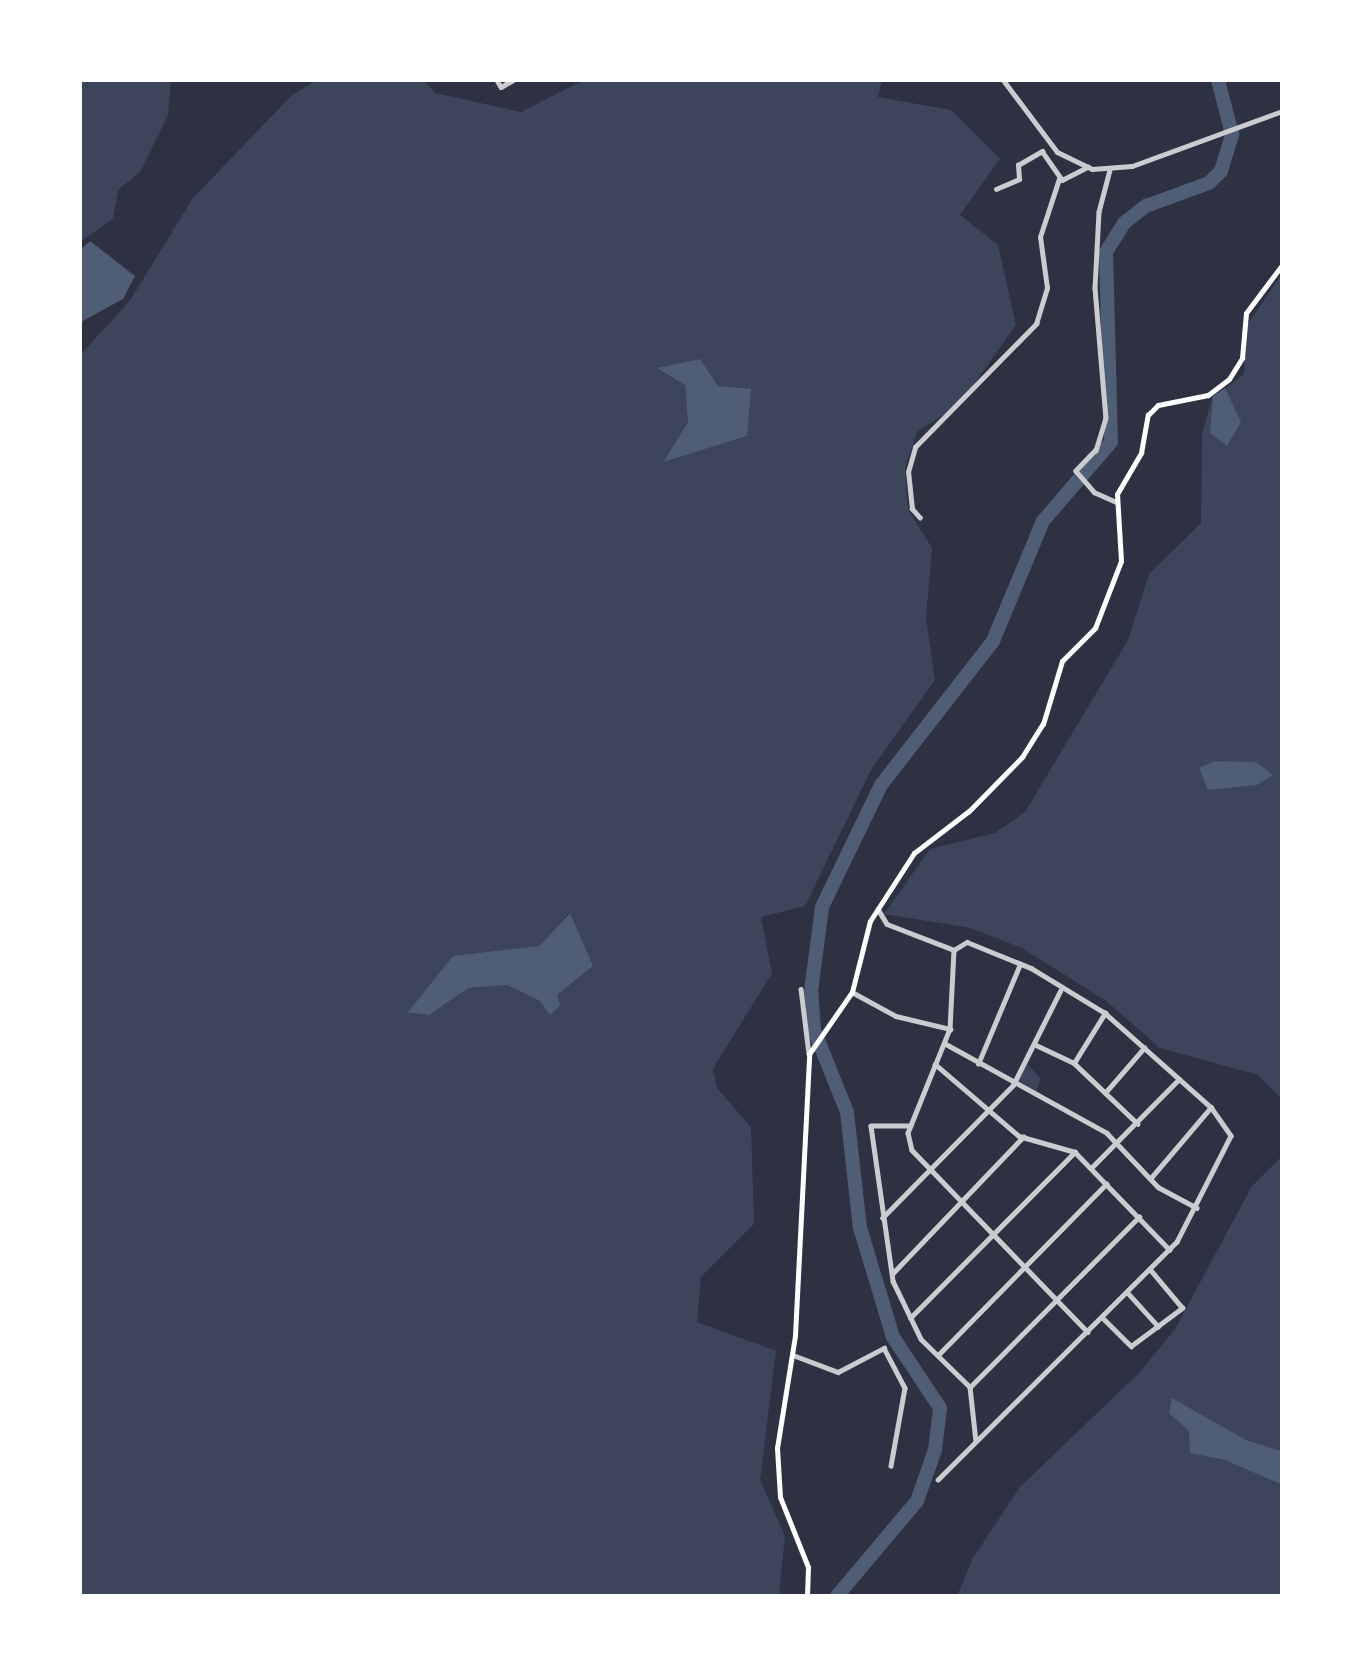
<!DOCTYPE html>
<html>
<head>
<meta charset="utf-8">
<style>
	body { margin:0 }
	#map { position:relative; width:1362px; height:1676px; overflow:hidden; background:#2d3142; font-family:"Source Sans 3",sans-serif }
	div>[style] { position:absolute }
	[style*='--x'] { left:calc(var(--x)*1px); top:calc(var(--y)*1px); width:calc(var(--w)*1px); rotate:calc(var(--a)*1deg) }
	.green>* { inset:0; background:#3c4559 }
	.water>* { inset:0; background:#4f5d75 }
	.river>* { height:14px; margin:-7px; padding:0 7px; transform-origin:7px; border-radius:7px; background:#4f5d75 }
	.minor>* { height:4.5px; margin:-2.25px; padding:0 2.25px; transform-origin:2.25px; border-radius:2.25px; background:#caccd0 }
	.tertiary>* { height:5px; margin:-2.5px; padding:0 2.5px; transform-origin:2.5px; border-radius:2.5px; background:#caccd0 }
	.secondary>* { height:5px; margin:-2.5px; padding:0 2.5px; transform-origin:2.5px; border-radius:2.5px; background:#fff }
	span { translate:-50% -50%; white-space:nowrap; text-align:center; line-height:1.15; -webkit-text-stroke:7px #fff; paint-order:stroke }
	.frame { position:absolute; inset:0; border:82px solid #fff; pointer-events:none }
</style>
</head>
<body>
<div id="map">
	<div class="green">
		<i style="clip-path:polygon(81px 80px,171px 81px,168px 115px,140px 172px,118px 190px,113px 219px,81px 241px)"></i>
		<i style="clip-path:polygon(evenodd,315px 81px,425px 81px,435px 93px,521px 112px,582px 81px,882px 81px,878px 97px,951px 110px,1000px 159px,960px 215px,998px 245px,1016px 325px,960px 404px,917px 432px,905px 468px,908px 509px,932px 548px,926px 619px,935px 680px,871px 770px,805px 906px,761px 917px,772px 973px,713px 1069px,717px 1088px,751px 1127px,754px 1224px,701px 1277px,697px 1322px,776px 1351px,760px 1480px,785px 1536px,779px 1595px,81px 1595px,80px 355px,129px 302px,193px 198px,291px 96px,315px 81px,685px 385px,747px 436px,664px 460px,688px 422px,685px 385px,315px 81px,569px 913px,593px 966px,557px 995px,540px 1001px,507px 985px,468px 988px,480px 954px,539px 946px,569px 913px)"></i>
		<i style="clip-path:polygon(1281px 275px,1281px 1098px,1258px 1075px,1160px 1048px,1105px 1000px,1022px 948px,971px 928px,884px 914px,930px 849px,995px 833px,1025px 812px,1128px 640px,1149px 574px,1201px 523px,1202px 434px,1212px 398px,1244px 374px,1248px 324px)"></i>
		<i style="clip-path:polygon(1027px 1064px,1041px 1079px,1036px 1092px,1017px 1084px)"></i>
		<i style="clip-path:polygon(1281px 1157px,1281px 1595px,957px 1596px,973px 1558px,1020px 1487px,1140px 1372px,1175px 1329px,1252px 1186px)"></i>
	</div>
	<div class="water">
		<i style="clip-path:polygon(90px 241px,135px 276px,123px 299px,81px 322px,81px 249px)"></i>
		<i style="clip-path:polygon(700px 359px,718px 386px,751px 389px,747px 436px,663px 462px,688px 422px,685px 385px,657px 368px)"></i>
		<i style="clip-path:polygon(1225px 388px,1241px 422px,1227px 446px,1210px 433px,1213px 396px)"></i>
		<i style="clip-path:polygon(1215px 761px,1256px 762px,1273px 775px,1257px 785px,1208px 790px,1199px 768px)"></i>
		<i style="clip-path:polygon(570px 913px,593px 966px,557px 995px,560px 1005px,550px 1015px,540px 1001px,507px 985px,468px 988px,429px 1015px,408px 1012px,453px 956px,539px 946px)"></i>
		<i style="clip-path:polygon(1172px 1398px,1246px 1440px,1281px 1451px,1281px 1484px,1225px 1460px,1190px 1453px,1189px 1431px,1169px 1413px)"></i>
	</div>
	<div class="river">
		<i style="--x:837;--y:1596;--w:124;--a:-49.9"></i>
		<i style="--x:917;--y:1501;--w:54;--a:-70.6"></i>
		<i style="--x:935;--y:1450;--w:42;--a:-83.2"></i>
		<i style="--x:940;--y:1408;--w:85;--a:-123.5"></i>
		<i style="--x:893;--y:1337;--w:114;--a:-106.8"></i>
		<i style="--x:860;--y:1228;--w:117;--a:-96.4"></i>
		<i style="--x:847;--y:1112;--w:88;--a:-111.9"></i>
		<i style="--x:814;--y:1030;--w:39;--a:-94"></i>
		<i style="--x:811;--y:991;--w:85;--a:-82.5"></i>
		<i style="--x:822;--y:907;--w:136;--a:-64.2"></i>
		<i style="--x:881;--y:785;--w:182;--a:-52.1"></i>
		<i style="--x:993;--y:641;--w:130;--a:-67.4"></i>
		<i style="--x:1043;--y:521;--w:104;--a:-49.3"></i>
		<i style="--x:1111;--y:442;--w:190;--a:-91.5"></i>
		<i style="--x:1106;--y:252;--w:34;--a:-58"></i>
		<i style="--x:1124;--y:223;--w:28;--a:-38"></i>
		<i style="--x:1146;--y:206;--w:67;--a:-20.1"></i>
		<i style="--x:1209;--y:183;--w:17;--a:-45"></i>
		<i style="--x:1221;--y:171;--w:39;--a:-73"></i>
		<i style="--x:1232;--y:134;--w:56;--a:-104.5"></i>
	</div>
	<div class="minor">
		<i style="--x:497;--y:80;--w:8;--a:60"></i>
		<i style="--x:501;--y:87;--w:14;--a:-30"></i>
		<i style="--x:1110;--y:170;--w:43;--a:104.7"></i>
		<i style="--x:1099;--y:212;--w:76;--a:93"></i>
		<i style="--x:1095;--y:288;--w:130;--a:85.2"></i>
		<i style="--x:1106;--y:418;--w:34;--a:107"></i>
		<i style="--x:1096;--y:450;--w:29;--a:134"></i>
		<i style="--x:1076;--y:471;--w:28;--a:49"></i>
		<i style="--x:1094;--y:492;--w:24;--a:24"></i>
		<i style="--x:996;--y:189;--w:25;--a:-23"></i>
		<i style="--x:1019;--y:179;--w:14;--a:-94"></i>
		<i style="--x:1018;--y:165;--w:28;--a:-30"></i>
		<i style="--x:1042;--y:151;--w:35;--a:55"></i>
		<i style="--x:1062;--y:180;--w:29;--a:-27"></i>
		<i style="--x:920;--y:518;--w:12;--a:-132"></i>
		<i style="--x:912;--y:509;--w:37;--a:-96"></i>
		<i style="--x:908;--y:472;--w:26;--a:-74"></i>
		<i style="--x:915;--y:447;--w:173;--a:-45.5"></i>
		<i style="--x:1036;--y:324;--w:38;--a:-73"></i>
		<i style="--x:1047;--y:288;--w:51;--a:-97.8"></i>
		<i style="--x:1040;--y:237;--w:61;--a:-71.9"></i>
		<i style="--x:878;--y:909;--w:17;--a:59"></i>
		<i style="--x:887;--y:924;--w:72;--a:21.2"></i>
		<i style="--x:954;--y:950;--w:15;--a:-32"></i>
		<i style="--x:967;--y:942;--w:69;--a:22.1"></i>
		<i style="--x:1031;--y:968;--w:87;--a:31.3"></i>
		<i style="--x:1105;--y:1013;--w:142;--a:41.6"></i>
		<i style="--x:1211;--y:1107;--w:35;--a:55"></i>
		<i style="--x:1231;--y:1136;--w:119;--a:117"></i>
		<i style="--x:1177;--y:1242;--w:337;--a:135.1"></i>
		<i style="--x:954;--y:950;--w:79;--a:92.9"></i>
		<i style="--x:950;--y:1029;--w:112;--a:112"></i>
		<i style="--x:908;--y:1133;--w:17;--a:77"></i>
		<i style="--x:912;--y:1150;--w:253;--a:46"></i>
		<i style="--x:801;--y:989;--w:65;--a:83"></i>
		<i style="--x:852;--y:992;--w:50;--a:28.6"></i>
		<i style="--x:896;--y:1016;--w:56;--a:13.5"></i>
		<i style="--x:946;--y:1044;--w:184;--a:28.9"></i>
		<i style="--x:1107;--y:1133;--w:74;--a:46.6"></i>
		<i style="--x:1158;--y:1187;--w:44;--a:28.3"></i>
		<i style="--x:1034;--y:1044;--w:44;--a:25.4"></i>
		<i style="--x:1074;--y:1063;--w:88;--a:43.6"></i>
		<i style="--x:1074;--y:1063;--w:59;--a:-58.2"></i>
		<i style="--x:935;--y:1064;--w:111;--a:40.6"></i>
		<i style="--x:1019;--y:1136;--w:58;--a:15.9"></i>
		<i style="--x:1075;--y:1152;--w:136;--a:45.9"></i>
		<i style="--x:978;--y:1064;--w:108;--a:-67.2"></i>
		<i style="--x:1105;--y:1093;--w:60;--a:-49.1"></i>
		<i style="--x:911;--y:1126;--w:40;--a:180"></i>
		<i style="--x:871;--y:1126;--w:157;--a:81.9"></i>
		<i style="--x:893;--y:1281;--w:64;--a:64.2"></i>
		<i style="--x:921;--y:1339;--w:69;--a:44.4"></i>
		<i style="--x:970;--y:1387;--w:54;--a:83.7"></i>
		<i style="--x:1091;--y:1168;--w:125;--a:-45.3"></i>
		<i style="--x:1150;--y:1179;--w:94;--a:-49.7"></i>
		<i style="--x:882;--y:1218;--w:187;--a:-45.4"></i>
		<i style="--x:1013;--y:1085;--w:105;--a:-63.4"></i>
		<i style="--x:892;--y:1274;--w:190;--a:-46.3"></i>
		<i style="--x:1128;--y:1293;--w:45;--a:47.7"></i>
		<i style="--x:910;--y:1318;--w:234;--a:-45.2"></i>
		<i style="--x:1103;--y:1318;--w:40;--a:45"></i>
		<i style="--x:1131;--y:1346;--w:64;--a:-36.7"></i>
		<i style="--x:1182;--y:1308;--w:48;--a:-130"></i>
		<i style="--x:793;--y:1355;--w:48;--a:20.7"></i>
		<i style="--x:838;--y:1372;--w:52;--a:-27.6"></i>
		<i style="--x:884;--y:1348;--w:45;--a:62.3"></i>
		<i style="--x:905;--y:1388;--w:79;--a:100.2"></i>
		<i style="--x:938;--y:1355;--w:240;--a:-45.5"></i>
		<i style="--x:970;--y:1387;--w:240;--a:-45.2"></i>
	</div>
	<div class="tertiary">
		<i style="--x:1003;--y:80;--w:90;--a:53.1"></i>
		<i style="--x:1057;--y:152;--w:39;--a:26"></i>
		<i style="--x:1092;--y:169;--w:40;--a:-4.3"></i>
		<i style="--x:1132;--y:166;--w:160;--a:-20.1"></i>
	</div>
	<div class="secondary">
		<i style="--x:807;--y:1596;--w:29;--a:-88"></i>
		<i style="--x:808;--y:1567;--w:75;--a:-111.8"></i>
		<i style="--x:780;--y:1497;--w:49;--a:-93.5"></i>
		<i style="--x:777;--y:1448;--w:114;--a:-80.9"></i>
		<i style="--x:795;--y:1335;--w:281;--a:-87.1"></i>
		<i style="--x:809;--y:1054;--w:75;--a:-55.3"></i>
		<i style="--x:852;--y:992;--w:73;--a:-75.8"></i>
		<i style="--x:870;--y:921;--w:81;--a:-57.1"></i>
		<i style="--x:914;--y:853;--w:69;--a:-37.4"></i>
		<i style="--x:969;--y:811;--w:76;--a:-45.5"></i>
		<i style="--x:1022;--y:757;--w:39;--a:-58"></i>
		<i style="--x:1043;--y:724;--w:66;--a:-73.2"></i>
		<i style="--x:1062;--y:661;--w:47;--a:-45"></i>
		<i style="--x:1095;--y:628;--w:72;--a:-68.8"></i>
		<i style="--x:1121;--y:561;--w:67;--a:-93.4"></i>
		<i style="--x:1117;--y:494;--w:48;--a:-59.7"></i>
		<i style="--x:1141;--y:453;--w:39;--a:-80"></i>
		<i style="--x:1148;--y:415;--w:14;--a:-45"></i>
		<i style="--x:1158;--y:405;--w:51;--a:-11.3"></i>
		<i style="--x:1208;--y:395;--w:26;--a:-37"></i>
		<i style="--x:1229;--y:379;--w:25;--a:-58"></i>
		<i style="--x:1242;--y:358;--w:45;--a:-84.9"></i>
		<i style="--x:1246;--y:313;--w:60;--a:-53.1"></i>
	</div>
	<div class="frame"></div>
</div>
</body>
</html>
